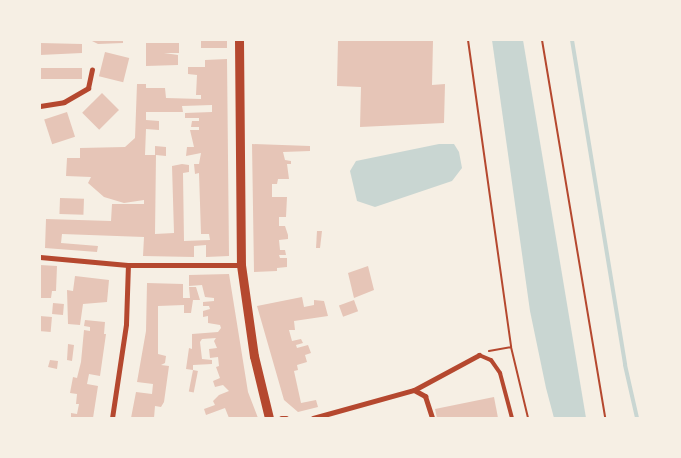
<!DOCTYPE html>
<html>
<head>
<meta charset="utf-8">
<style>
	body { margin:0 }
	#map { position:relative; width:681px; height:458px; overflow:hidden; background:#f6efe4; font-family:"Source Sans 3",sans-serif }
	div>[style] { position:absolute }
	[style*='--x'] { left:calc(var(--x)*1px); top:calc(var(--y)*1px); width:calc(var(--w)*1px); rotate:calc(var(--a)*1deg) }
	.water>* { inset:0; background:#c9d6d2 }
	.stream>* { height:4px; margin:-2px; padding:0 2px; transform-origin:2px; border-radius:2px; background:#c9d6d2 }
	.building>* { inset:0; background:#e6c5b7; transform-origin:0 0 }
	.path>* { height:2px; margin:-1px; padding:0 1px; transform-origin:1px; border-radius:1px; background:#b5482f }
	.service>* { height:4px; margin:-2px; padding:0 2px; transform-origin:2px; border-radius:2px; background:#b5482f }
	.minor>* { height:5px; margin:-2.5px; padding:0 2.5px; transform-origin:2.5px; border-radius:2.5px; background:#b5482f }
	.tertiary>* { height:9px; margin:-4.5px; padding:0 4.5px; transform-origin:4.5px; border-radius:4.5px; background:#b5482f }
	span { translate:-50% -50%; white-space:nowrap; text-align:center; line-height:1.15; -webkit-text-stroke:5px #f6efe4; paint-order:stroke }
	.frame { position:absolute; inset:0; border:41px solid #f6efe4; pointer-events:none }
</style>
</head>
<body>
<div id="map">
	<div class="water">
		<i style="clip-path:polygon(492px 40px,523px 40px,586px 418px,554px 418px,546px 388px,530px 311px)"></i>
		<i style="clip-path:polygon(439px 144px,454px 144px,459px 152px,462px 168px,452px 181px,375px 207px,357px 201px,350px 171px,356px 161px)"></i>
	</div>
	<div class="stream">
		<i style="--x:572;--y:40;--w:329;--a:80.7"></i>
		<i style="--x:625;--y:365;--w:54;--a:77.2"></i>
	</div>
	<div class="building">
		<i style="clip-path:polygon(90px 40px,123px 40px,123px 43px,98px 44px)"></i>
		<i style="left:201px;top:40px;width:26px;height:8px"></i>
		<i style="clip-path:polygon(338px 40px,433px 41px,432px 85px,445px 84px,444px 123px,360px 127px,361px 87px,337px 86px)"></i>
		<i style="clip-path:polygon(40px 43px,82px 44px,82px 53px,40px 55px)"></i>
		<i style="clip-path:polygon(146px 43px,179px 43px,179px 53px,164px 53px,178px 55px,178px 65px,146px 66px)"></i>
		<i style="left:105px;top:52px;width:25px;height:25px;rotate:14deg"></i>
		<i style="clip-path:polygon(evenodd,227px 59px,229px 256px,206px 257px,206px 245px,194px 246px,194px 257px,143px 256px,144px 237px,62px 234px,61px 243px,98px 246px,97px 252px,45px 248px,46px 219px,111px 221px,112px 204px,144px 204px,144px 200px,124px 203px,104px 197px,88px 183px,91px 177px,66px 176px,67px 158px,80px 158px,80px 148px,125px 147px,135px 138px,137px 84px,146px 84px,146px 88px,165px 88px,166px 98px,201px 99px,201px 95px,196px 95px,197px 75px,188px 74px,188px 67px,205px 67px,205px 60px,227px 59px,212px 105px,212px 112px,185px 113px,185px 118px,199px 118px,199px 121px,192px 121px,191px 127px,199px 127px,199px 130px,190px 130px,194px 147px,187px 147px,186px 156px,201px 153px,199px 164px,194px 164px,195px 174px,199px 173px,201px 234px,209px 234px,210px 240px,184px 241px,183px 173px,189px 172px,189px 165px,182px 164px,172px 166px,174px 233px,155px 234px,156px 155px,166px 156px,166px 147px,155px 146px,155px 155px,145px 155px,146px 129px,159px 130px,159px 121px,146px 120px,146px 112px,183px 112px,182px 106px,212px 105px)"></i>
		<i style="left:82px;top:68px;width:11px;height:42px;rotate:90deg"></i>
		<i style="left:102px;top:93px;width:24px;height:28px;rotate:45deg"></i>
		<i style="left:67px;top:112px;width:26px;height:24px;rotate:72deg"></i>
		<i style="clip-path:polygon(252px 144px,310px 146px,310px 151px,283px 152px,285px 160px,291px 161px,291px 164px,287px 164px,289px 179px,278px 179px,277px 184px,272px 184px,272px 197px,287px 197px,286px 217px,279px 217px,279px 226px,285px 226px,288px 235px,288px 239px,279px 240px,280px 250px,285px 250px,286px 255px,279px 255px,280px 258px,287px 258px,287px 267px,277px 268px,277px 271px,254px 272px)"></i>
		<i style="left:60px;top:198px;width:24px;height:16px;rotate:2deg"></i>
		<i style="clip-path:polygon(317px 231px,322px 231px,320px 248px,316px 248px)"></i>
		<i style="clip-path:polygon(40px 265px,57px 266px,56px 291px,52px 291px,51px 298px,40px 298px)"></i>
		<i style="clip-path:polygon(368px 266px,374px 290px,354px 298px,348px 273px)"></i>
		<i style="clip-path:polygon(229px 274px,248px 392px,258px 418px,229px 418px,225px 408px,206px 415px,204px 409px,215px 405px,213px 401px,219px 395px,229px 391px,223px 385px,215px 387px,213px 381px,220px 378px,216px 367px,219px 366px,218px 357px,210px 358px,209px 349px,217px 348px,214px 341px,216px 338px,202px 339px,200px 342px,202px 359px,212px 360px,212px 364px,193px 365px,193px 370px,186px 369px,189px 348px,192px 349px,192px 334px,218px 332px,221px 328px,220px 325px,208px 323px,208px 316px,203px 317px,203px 311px,210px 309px,209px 306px,203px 306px,203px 302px,214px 301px,214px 298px,205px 297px,202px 285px,189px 286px,189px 275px)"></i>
		<i style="clip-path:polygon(75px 276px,109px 280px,107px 302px,83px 304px,80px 325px,68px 324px,67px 290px,73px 291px)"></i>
		<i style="clip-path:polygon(147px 283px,183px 284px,183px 298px,190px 298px,189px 287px,196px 287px,200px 300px,193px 300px,191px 313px,184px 313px,184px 305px,158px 306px,158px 354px,166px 356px,165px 363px,161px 365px,169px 366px,164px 402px,161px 407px,155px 406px,154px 418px,131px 418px,136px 392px,152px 394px,153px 384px,137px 382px,146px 331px)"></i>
		<i style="clip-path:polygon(302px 297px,304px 307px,314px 305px,314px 300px,324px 301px,328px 316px,294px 321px,295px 330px,289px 330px,292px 341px,301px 339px,303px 343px,296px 345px,297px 348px,308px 345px,311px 353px,305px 355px,307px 362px,297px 365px,298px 370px,294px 371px,301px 403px,316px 400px,318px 407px,298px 412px,284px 400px,257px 306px)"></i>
		<i style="left:354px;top:300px;width:12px;height:16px;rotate:70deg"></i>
		<i style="left:53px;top:303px;width:11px;height:11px;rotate:5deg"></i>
		<i style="left:40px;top:316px;width:12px;height:15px;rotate:5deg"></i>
		<i style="clip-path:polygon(85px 320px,105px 322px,104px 334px,106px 334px,100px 376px,89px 374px,87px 384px,98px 386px,93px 418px,71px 418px,71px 413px,77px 414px,79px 404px,76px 404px,77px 394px,70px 393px,73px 377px,77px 378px,81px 362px,84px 330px,90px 331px,90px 327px,84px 326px)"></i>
		<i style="clip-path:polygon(68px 344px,74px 345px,72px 361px,67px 360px)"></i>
		<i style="clip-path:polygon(50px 360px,58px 361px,57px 369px,48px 367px)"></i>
		<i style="left:193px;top:370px;width:5px;height:22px;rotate:11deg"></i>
		<i style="clip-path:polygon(494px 397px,498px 418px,437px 418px,435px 409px)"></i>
	</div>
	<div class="path">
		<i style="--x:468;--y:40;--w:310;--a:82"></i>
		<i style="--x:511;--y:347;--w:73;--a:76.5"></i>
		<i style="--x:542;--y:40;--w:383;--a:80.5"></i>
		<i style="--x:489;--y:351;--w:22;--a:-10"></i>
	</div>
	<div class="service">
		<i style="--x:479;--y:355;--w:13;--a:23"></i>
		<i style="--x:491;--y:360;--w:16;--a:55"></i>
		<i style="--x:500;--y:373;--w:47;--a:75.1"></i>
	</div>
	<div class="minor">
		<i style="--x:40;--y:106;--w:24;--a:-9"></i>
		<i style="--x:64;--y:102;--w:28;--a:-30"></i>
		<i style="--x:88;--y:88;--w:19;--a:-78"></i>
		<i style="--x:40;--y:257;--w:88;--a:5.2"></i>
		<i style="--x:128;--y:265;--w:113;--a:0"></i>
		<i style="--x:414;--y:390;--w:13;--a:29"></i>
		<i style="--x:425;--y:396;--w:23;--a:72"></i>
		<i style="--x:112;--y:418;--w:95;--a:-81.5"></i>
		<i style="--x:126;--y:324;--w:59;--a:-88.1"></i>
		<i style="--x:281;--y:418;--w:5;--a:0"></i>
		<i style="--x:313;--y:418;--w:105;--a:-15.5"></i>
		<i style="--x:414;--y:390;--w:74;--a:-28.3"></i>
	</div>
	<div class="tertiary">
		<i style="--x:239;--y:40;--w:225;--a:89.5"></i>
		<i style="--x:241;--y:265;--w:92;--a:81.9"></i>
		<i style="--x:254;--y:356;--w:64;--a:76.4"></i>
	</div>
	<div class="frame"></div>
</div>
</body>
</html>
